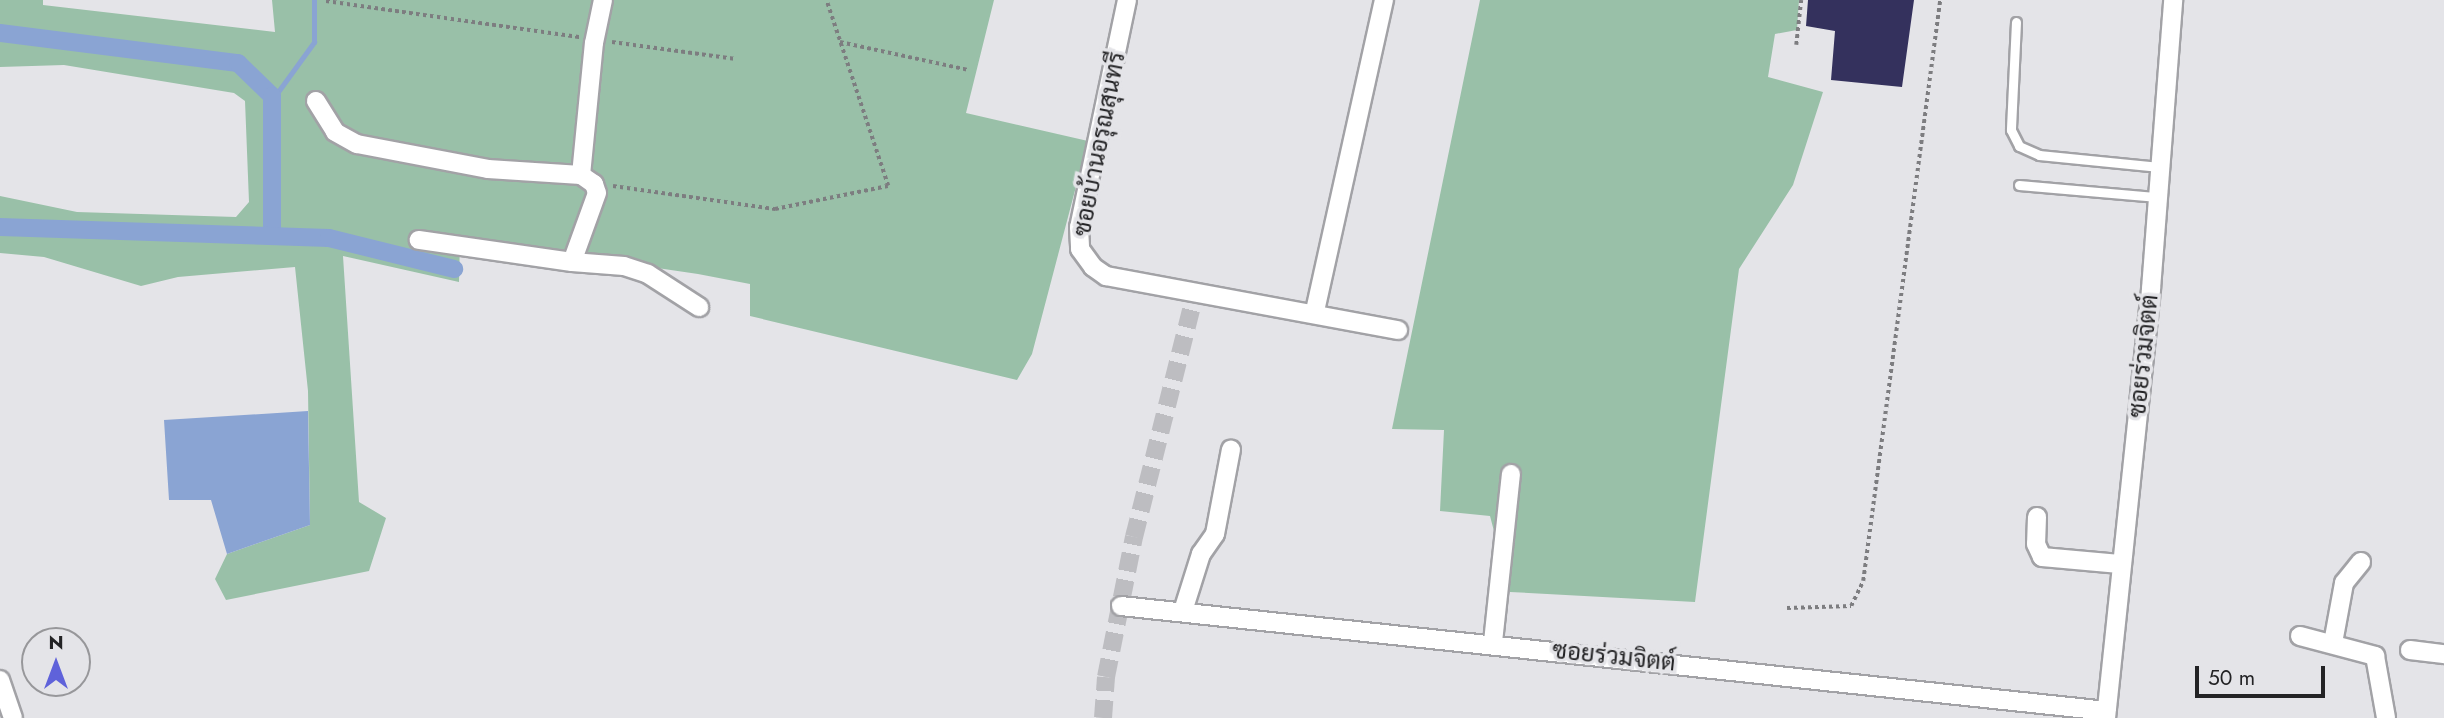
<!DOCTYPE html>
<html>
<head>
<meta charset="utf-8">
<style>
	body { margin:0 }
	#map { position:relative; width:2444px; height:718px; overflow:hidden; background:#e4e4e8; font-family:Jost,Sarabun,sans-serif }
	div>[style] { position:absolute }
	[style*='--x'] { left:calc(var(--x)*1px); top:calc(var(--y)*1px); width:calc(var(--w)*1px); rotate:calc(var(--a)*1deg) }
	.green>* { inset:0; background:#99c0a8 }
	.water>* { inset:0; background:#8aa4d3 }
	.stream>* { height:5px; margin:-2.5px; padding:0 2.5px; transform-origin:2.5px; border-radius:2.5px; background:#8aa4d3 }
	.canal>* { height:18px; margin:-9px; padding:0 9px; transform-origin:9px; border-radius:9px; background:#8aa4d3 }
	.building>* { inset:0; background:#34315d }
	.minor-tunnel>* { height:18px; margin-top:-9px; transform-origin:0; background:repeating-linear-gradient(90deg,#bdbdc1 0 18px,transparent 0 27px) }
	.path>* { height:3.5px; margin-top:-1.75px; transform-origin:0; background:repeating-linear-gradient(90deg,#7d7d80 0 3.5px,transparent 0 7px) }
	.roads { filter:drop-shadow(2px 0 #a2a2a6) drop-shadow(-2px 0 #a2a2a6) drop-shadow(0 2px #a2a2a6) drop-shadow(0 -2px #a2a2a6) }
	.service>* { height:9px; margin:-4.5px; padding:0 4.5px; transform-origin:4.5px; border-radius:4.5px; background:#fff }
	.minor>* { height:18px; margin:-9px; padding:0 9px; transform-origin:9px; border-radius:9px; background:#fff }
	span { translate:-50% -50%; white-space:nowrap; text-align:center; line-height:1.15; -webkit-text-stroke:7px #e4e4e8; paint-order:stroke }
	.street-label { font-size:24px; color:#232325 }
	.north { position:absolute; left:21px; top:627px; width:70px; height:70px; box-sizing:border-box; background:#e4e4e8; border:2px solid #97979a; border-radius:50%; rotate:0deg; font-size:19px; font-weight:700; line-height:28px; text-align:center; color:#232325 }
	.north::after { content:''; display:block; margin:auto; width:24px; height:32px; background:#5f62da; clip-path:polygon(50% 0,100% 100%,50% 72%,0 100%) }
	.scale { position:absolute; left:2195px; top:666px; width:130px; height:32px; box-sizing:border-box; border:4px solid #232325; border-top:0; padding-left:9px; font-size:21px; line-height:24px; white-space:nowrap; color:#232325; -webkit-text-stroke:5px #e4e4e8; paint-order:stroke }
</style>
</head>
<body>
<div id="map">
	<div class="green">
		<i style="clip-path:polygon(0 0,43px 0,43px 5px,275px 32px,272px 0,994px 0,966px 113px,1088px 141px,1032px 354px,1017px 380px,750px 316px,750px 284px,698px 274px,460px 239px,459px 282px,343px 256px,359px 502px,386px 518px,369px 571px,226px 600px,215px 579px,227px 554px,310px 525px,308px 391px,295px 267px,178px 277px,141px 286px,44px 257px,0 253px,0 196px,77px 212px,236px 217px,249px 202px,245px 101px,234px 93px,64px 65px,0 67px)"></i>
		<i style="clip-path:polygon(1480px 0,1799px 0,1797px 30px,1775px 34px,1768px 77px,1823px 92px,1793px 185px,1739px 269px,1695px 602px,1510px 592px,1490px 516px,1440px 511px,1444px 430px,1392px 429px)"></i>
	</div>
	<div class="water">
		<i style="clip-path:polygon(308px 411px,310px 525px,227px 554px,211px 500px,169px 500px,164px 420px)"></i>
	</div>
	<div class="stream">
		<i style="--x:272;--y:100;--w:72;--a:-54.1"></i>
		<i style="--x:314;--y:42;--w:42;--a:-90"></i>
	</div>
	<div class="canal">
		<i style="--x:0;--y:33;--w:240;--a:7.2"></i>
		<i style="--x:238;--y:63;--w:47;--a:44.1"></i>
		<i style="--x:272;--y:96;--w:140;--a:90"></i>
		<i style="--x:0;--y:227;--w:329;--a:1.9"></i>
		<i style="--x:329;--y:238;--w:129;--a:13.9"></i>
	</div>
	<div class="building">
		<i style="clip-path:polygon(1808px 0,1914px 0,1902px 87px,1831px 80px,1835px 31px,1806px 26px)"></i>
	</div>
	<div class="minor-tunnel">
		<i style="--x:1103;--y:718;--w:41;--a:-85.8"></i>
		<i style="--x:1106;--y:677;--w:143;--a:-78.7"></i>
		<i style="--x:1134;--y:537;--w:254;--a:-75.9"></i>
	</div>
	<div class="path">
		<i style="--x:326;--y:1;--w:257;--a:8.1"></i>
		<i style="--x:612;--y:42;--w:125;--a:7.8"></i>
		<i style="--x:840;--y:42;--w:131;--a:12.3"></i>
		<i style="--x:1796;--y:45;--w:45;--a:-83.7"></i>
		<i style="--x:613;--y:186;--w:164;--a:8.1"></i>
		<i style="--x:775;--y:209;--w:115;--a:-11.5"></i>
		<i style="--x:888;--y:186;--w:196;--a:-108.4"></i>
		<i style="--x:1787;--y:608;--w:64;--a:-1.8"></i>
		<i style="--x:1851;--y:606;--w:28;--a:-64"></i>
		<i style="--x:1863;--y:581;--w:586;--a:-82.45"></i>
	</div>
	<div class="roads">
		<div class="service">
			<i style="--x:2016;--y:22;--w:108;--a:92.7"></i>
			<i style="--x:2011;--y:130;--w:18;--a:63"></i>
			<i style="--x:2019;--y:146;--w:22;--a:24"></i>
			<i style="--x:2039;--y:155;--w:121;--a:5.7"></i>
			<i style="--x:2019;--y:185;--w:139;--a:5"></i>
		</div>
		<div class="minor">
			<i style="--x:1127;--y:0;--w:232;--a:101.9"></i>
			<i style="--x:1079;--y:227;--w:22;--a:87"></i>
			<i style="--x:1080;--y:249;--w:22;--a:54"></i>
			<i style="--x:1093;--y:267;--w:16;--a:35"></i>
			<i style="--x:1106;--y:276;--w:297;--a:10.5"></i>
			<i style="--x:316;--y:101;--w:36;--a:58"></i>
			<i style="--x:335;--y:132;--w:25;--a:29"></i>
			<i style="--x:357;--y:144;--w:133;--a:10.8"></i>
			<i style="--x:488;--y:169;--w:93;--a:3.7"></i>
			<i style="--x:581;--y:175;--w:16;--a:35"></i>
			<i style="--x:594;--y:184;--w:9;--a:72"></i>
			<i style="--x:597;--y:193;--w:73;--a:109.9"></i>
			<i style="--x:572;--y:262;--w:155;--a:-171.8"></i>
			<i style="--x:581;--y:175;--w:133;--a:-84.4"></i>
			<i style="--x:594;--y:43;--w:44;--a:-78.2"></i>
			<i style="--x:572;--y:262;--w:52;--a:4.4"></i>
			<i style="--x:624;--y:266;--w:25;--a:18"></i>
			<i style="--x:648;--y:274;--w:61;--a:32.9"></i>
			<i style="--x:1315;--y:311;--w:319;--a:-77.5"></i>
			<i style="--x:2037;--y:517;--w:27;--a:92"></i>
			<i style="--x:2036;--y:544;--w:14;--a:65"></i>
			<i style="--x:2042;--y:557;--w:78;--a:5.1"></i>
			<i style="--x:1121;--y:606;--w:991;--a:6.08"></i>
			<i style="--x:1183;--y:611;--w:60;--a:-72.5"></i>
			<i style="--x:1201;--y:554;--w:24;--a:-55"></i>
			<i style="--x:1215;--y:534;--w:86;--a:-79.3"></i>
			<i style="--x:2300;--y:636;--w:78;--a:14.9"></i>
			<i style="--x:2375;--y:656;--w:63;--a:79.9"></i>
			<i style="--x:1493;--y:642;--w:169;--a:-83.9"></i>
			<i style="--x:2333;--y:643;--w:61;--a:-79.6"></i>
			<i style="--x:2344;--y:583;--w:27;--a:-51"></i>
			<i style="--x:2410;--y:650;--w:34;--a:7"></i>
			<i style="--x:0;--y:680;--w:40;--a:71.1"></i>
			<i style="--x:2106;--y:718;--w:431;--a:-84"></i>
			<i style="--x:2151;--y:289;--w:290;--a:-85.6"></i>
		</div>
	</div>
	<div class="street-label">
		<span style="left:1099px;top:144px;rotate:-79deg">ซอยบ้านอรุณสุนทรี</span>
		<span style="left:2143px;top:356px;rotate:-84deg">ซอยร่วมจิตต์</span>
		<span style="left:1614px;top:656px;rotate:6deg">ซอยร่วมจิตต์</span>
	</div>
	<div class="north">N</div>
	<div class="scale">50 m</div>
</div>
</body>
</html>
